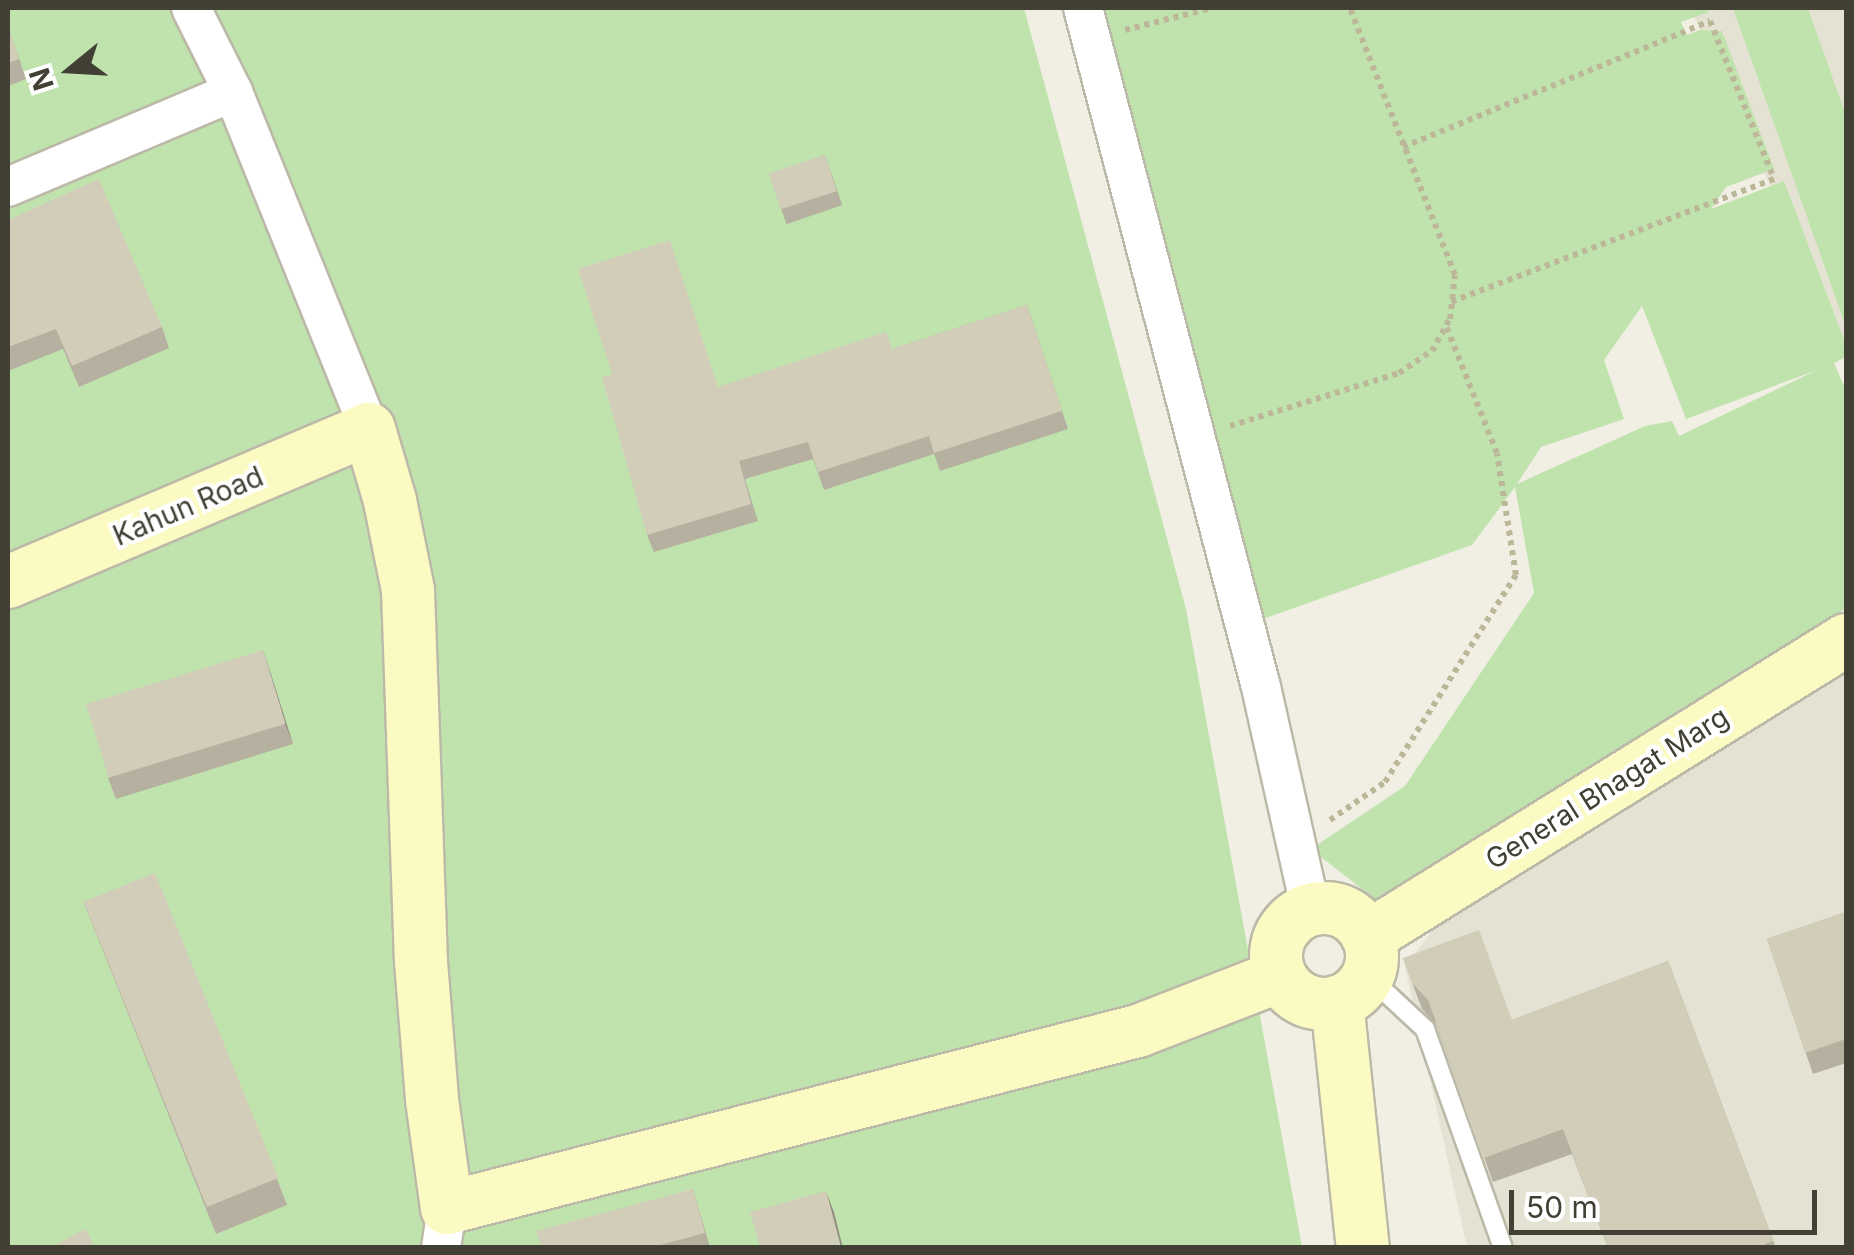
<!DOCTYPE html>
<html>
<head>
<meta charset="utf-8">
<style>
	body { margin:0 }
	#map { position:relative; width:1854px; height:1255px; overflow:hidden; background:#f1efe3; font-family:Inter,sans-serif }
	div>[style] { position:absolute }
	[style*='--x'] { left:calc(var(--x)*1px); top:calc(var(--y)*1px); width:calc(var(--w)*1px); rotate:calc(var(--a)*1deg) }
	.residential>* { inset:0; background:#e4e2d2 }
	.green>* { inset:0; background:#c0e3ae }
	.path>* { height:6px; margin-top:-3px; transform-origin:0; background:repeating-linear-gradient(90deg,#bcb799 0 5px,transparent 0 10px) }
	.roads { filter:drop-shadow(2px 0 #bbb9a7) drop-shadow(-2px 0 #bbb9a7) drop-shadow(0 2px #bbb9a7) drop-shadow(0 -2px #bbb9a7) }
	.lane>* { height:18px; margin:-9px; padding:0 9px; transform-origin:9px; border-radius:9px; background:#fff }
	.street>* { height:38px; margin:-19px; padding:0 19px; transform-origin:19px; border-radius:19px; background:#fff }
	.secondary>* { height:52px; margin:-26px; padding:0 26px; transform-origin:26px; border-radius:26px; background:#fbfac3 }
	.secondary>.ring { margin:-26px; padding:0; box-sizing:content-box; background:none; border:52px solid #fbfac3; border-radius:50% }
	.wall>* { inset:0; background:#b5b09f; transform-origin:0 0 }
	.shaded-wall>* { inset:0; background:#939082 }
	.building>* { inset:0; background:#d2cdb9; transform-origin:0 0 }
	span { translate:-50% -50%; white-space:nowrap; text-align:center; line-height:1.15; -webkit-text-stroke:8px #fff; paint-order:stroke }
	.street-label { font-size:28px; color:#424034 }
	.frame { position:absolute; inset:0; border:10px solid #424034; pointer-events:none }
	.north { position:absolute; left:20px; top:20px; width:100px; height:100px; -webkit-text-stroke:8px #fff; paint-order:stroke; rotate:252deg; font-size:28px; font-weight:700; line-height:40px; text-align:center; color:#424034 }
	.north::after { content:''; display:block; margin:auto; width:35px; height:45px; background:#424034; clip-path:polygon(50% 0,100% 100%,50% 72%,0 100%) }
	.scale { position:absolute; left:1509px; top:1190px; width:308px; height:45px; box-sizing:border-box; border:5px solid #424034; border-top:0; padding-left:12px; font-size:30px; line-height:35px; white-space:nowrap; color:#424034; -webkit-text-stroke:8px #fff; paint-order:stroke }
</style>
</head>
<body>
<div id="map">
	<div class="residential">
		<i style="clip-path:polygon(1690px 8px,1846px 8px,1846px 356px,1700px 30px)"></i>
		<i style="clip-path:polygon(1846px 656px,1846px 1247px,1467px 1247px,1405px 967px,1481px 865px)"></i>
	</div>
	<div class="green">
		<i style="clip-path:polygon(8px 8px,1024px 8px,1186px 609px,1302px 1247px,8px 1247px)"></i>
		<i style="clip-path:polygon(evenodd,1096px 8px,1708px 8px,1709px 12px,1681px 22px,1687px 35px,1700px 30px,1722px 31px,1774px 169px,1726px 187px,1711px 209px,1784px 181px,1846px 345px,1846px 357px,1834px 363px,1846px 390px,1846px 608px,1686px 718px,1377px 901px,1311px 849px,1405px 786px,1534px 593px,1515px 487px,1472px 545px,1260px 620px,1096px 8px,1642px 306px,1686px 419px,1817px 370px,1679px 436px,1672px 421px,1645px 426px,1517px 484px,1541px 447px,1624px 419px,1604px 360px,1642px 306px)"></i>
		<i style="clip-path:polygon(1733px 8px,1808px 8px,1846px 116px,1846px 327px)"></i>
	</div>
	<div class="path">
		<i style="--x:1125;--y:30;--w:89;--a:-14.3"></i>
		<i style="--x:1403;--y:147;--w:332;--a:-22.3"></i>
		<i style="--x:1710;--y:21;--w:170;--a:67.9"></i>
		<i style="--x:1774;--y:179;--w:346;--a:159.2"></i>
		<i style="--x:1230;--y:426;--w:177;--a:-17.4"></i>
		<i style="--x:1399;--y:373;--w:40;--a:-34"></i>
		<i style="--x:1432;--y:351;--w:37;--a:-61"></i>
		<i style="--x:1450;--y:319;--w:44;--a:-83.5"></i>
		<i style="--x:1455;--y:275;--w:287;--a:-111.5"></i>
		<i style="--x:1330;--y:820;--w:67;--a:-34.6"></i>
		<i style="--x:1385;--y:782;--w:245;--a:-57.7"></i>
		<i style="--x:1516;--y:575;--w:123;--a:-98.9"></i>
		<i style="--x:1497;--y:453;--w:137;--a:-111.9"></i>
	</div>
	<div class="roads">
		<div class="lane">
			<i style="--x:1368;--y:976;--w:78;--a:42.9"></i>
			<i style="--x:1425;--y:1029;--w:232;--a:70.4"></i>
		</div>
		<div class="street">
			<i style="--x:191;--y:8;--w:94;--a:63.4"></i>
			<i style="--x:233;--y:92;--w:363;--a:68"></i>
			<i style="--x:1083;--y:8;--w:702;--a:75.31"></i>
			<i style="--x:1261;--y:687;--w:229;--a:77.4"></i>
			<i style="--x:8;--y:187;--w:244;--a:-22.9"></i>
			<i style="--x:441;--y:1248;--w:40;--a:-81.5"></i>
		</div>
		<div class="secondary">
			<i style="--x:8;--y:582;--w:392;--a:-23"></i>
			<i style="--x:369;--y:429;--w:75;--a:73.7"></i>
			<i style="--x:390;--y:501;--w:91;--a:78.6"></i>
			<i style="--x:408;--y:590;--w:372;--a:88"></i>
			<i style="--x:421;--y:962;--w:138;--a:85.4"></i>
			<i style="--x:432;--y:1100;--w:109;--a:82.1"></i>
			<i style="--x:447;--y:1208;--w:713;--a:-14.37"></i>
			<i style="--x:1138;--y:1031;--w:152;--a:-21.2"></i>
			<i class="ring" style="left:1276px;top:908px;width:44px;height:44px"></i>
			<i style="--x:1368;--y:937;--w:563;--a:-31.85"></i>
			<i style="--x:1337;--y:1002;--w:247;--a:84"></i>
		</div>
	</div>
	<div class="wall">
		<i style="clip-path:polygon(8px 26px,26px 79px,8px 86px)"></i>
		<i style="left:825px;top:155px;width:53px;height:59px;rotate:71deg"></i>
		<i style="clip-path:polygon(8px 220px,162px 327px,169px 348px,79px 387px,63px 349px,8px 371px)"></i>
		<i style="clip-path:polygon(1027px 305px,1068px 429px,940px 471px,934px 454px,824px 490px,813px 459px,745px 479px,758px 521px,654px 552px,647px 535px,719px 387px,892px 349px)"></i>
		<i style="clip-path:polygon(263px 650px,293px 744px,116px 799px,108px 778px)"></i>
		<i style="clip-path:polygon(83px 901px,277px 1179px,287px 1205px,216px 1234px)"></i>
		<i style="clip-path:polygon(1846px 912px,1846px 1063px,1813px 1074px,1767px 939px)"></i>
		<i style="clip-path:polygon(1403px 958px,1512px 1020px,1668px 961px,1776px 1248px,1608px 1248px,1572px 1154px,1493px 1182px,1436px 1024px,1422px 1009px)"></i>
		<i style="clip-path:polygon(693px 1189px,710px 1247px,541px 1248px)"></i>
	</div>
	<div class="shaded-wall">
		<i style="clip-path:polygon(263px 650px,270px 671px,293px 744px,285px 724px)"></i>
		<i style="clip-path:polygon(826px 1191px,834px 1212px,843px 1248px,841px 1248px)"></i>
	</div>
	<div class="building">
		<i style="clip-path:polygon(8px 26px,19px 59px,8px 63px)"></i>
		<i style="left:825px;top:155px;width:38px;height:59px;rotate:72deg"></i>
		<i style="clip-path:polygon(99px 179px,162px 327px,72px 366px,56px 329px,8px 347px,8px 220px)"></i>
		<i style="clip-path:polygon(670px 240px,718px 387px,886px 332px,892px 349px,1027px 305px,1062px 411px,934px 453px,929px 436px,818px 472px,808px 442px,739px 461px,751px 504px,647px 535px,602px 377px,612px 374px,578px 269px)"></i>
		<i style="left:263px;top:650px;width:77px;height:185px;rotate:73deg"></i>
		<i style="left:155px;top:873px;width:329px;height:77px;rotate:68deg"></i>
		<i style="clip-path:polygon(1846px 912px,1846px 1039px,1805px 1053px,1767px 939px)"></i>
		<i style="clip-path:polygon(1479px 930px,1512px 1020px,1668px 961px,1773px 1241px,1756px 1248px,1608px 1248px,1563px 1129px,1484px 1158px,1428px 1000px,1413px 984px,1403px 958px)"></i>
		<i style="clip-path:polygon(693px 1189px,705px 1233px,649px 1248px,541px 1248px,536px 1231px)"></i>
		<i style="clip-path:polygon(826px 1191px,841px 1248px,760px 1248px,750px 1212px)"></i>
		<i style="clip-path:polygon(86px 1229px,95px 1248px,49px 1248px)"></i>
	</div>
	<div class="street-label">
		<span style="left:188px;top:506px;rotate:-23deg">Kahun Road</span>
		<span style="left:1607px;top:788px;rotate:-32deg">General Bhagat Marg</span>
	</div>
	<div class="frame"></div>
	<div class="north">N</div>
	<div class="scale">50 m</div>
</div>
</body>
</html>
